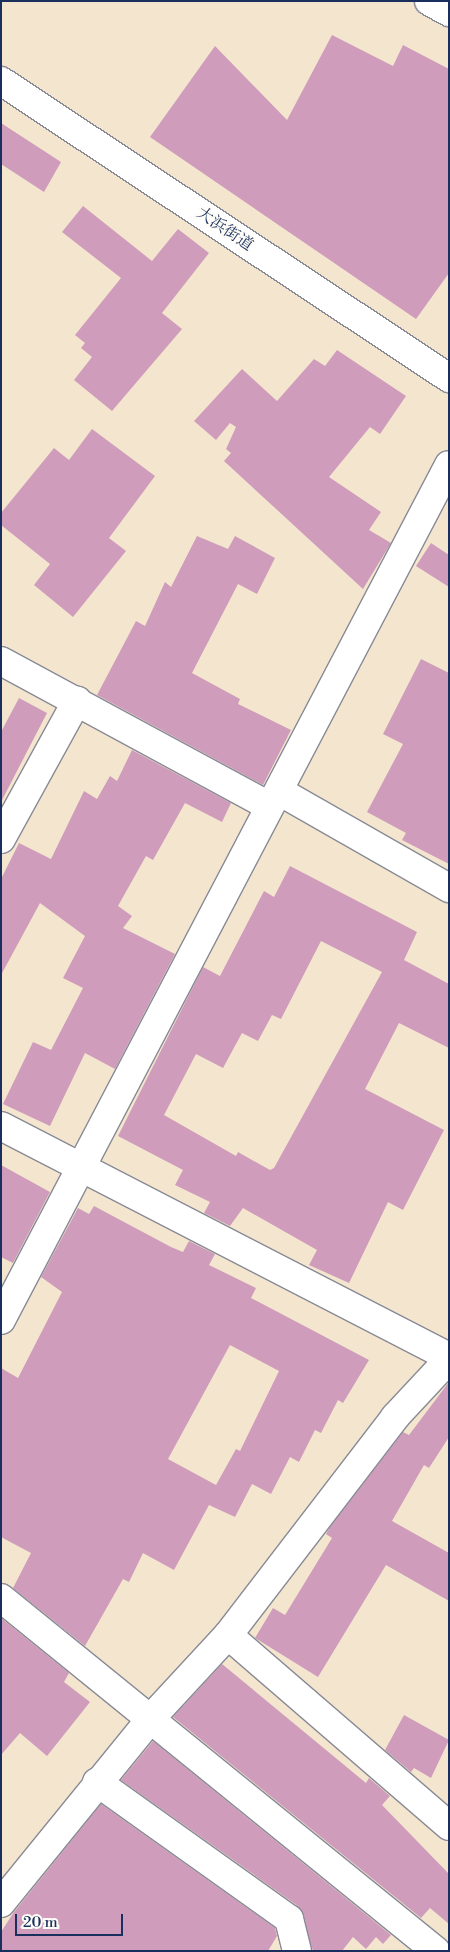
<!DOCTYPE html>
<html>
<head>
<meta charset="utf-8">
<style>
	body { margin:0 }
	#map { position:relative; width:450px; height:1952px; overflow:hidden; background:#f4e6ce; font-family:"Libre Bodoni","Noto Serif JP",serif }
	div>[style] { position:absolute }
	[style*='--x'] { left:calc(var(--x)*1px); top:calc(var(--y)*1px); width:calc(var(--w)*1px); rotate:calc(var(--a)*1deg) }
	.building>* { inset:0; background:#cf9cbc }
	.roads { filter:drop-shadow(1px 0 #888a96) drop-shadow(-1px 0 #888a96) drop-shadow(0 1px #888a96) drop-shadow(0 -1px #888a96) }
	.minor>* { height:28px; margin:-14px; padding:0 14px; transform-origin:14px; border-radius:14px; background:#fff }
	.tertiary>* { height:28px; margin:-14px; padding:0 14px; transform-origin:14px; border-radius:14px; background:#fff }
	span { translate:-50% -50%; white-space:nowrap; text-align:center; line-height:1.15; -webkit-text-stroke:4px #fdfcf7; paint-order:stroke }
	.street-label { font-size:16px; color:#1b2f5e }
	.frame { position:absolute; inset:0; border:2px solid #1b2f5e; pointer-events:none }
	.scale { position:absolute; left:15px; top:1914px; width:108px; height:22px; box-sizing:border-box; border:2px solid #1b2f5e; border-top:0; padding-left:6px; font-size:15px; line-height:18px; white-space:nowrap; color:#1b2f5e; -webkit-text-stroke:4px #fdfcf7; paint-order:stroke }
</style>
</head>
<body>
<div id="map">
	<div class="building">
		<i style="clip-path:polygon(332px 35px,393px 66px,403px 45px,449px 69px,449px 273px,416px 319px,150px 137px,215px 46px,287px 120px)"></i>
		<i style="clip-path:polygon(1px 123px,61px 162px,44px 192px,1px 164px)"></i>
		<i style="clip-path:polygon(83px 206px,152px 261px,178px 229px,209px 253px,162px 313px,182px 329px,112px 411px,74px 380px,92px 357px,81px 348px,85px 343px,75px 335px,121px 278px,62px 232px)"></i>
		<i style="clip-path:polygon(337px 350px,406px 396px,380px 434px,370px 427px,329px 477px,381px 512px,369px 530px,391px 543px,363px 589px,224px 461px,231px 453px,226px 449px,236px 427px,230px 423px,216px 440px,194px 421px,242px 369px,277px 401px,314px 359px,325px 366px)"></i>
		<i style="clip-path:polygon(92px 429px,155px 476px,109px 538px,126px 551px,73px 617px,34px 585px,50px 564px,1px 525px,1px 513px,54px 448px,69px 460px)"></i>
		<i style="clip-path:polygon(197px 536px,228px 549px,235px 536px,275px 558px,257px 594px,238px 584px,192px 673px,240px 699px,238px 704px,291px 730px,263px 785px,97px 695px,136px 621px,145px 626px,165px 582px,171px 587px)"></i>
		<i style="clip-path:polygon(431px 543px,449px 555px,449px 587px,416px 566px)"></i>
		<i style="clip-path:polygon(421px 659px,449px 673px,449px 864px,402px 840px,406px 833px,367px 812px,403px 744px,383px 734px)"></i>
		<i style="clip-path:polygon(19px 698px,47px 713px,1px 802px,1px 732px)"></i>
		<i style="clip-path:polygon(132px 750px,231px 803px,222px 822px,185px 803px,153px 860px,146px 856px,118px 906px,132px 916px,123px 928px,175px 954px,115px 1069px,85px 1053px,50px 1126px,3px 1104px,33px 1042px,51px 1050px,83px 988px,63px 978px,85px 936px,40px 903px,1px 975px,1px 879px,19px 843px,51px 859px,84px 791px,97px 799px,110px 776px,117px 781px)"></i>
		<i style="clip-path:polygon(evenodd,290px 866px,417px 932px,404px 960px,449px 984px,449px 1048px,399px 1023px,365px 1089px,444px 1130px,403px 1210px,388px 1202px,349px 1283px,309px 1265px,317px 1250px,243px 1208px,230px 1226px,204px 1213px,210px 1202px,175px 1185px,183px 1170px,118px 1136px,203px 967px,220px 976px,264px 891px,274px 897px,290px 866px,321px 941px,382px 972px,274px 1168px,270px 1170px,238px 1152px,236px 1156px,164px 1115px,196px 1054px,223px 1068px,242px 1033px,258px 1041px,272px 1015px,281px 1019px,321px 941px)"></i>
		<i style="clip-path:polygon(1px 1165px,50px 1192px,13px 1263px,1px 1257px)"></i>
		<i style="clip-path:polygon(evenodd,94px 1206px,171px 1247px,183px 1252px,189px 1241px,215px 1254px,209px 1265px,256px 1288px,251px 1298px,369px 1360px,343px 1403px,338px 1400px,321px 1433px,315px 1430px,299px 1462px,290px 1457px,271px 1494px,252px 1484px,235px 1517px,209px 1505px,174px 1570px,143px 1553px,129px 1582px,123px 1579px,85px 1646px,13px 1588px,31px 1553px,1px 1537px,1px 1368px,18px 1378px,62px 1292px,41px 1277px,78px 1208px,89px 1214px,94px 1206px,230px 1345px,279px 1371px,240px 1451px,236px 1449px,216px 1485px,168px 1459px,230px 1345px)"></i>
		<i style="clip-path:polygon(449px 1382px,449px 1437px,429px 1468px,424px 1465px,392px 1521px,449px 1553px,449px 1601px,386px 1565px,318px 1677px,255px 1638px,273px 1608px,285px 1615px,332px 1538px,326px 1534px,330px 1527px,403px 1432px,409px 1435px)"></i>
		<i style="clip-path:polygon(1px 1618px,69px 1673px,64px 1682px,90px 1702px,47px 1756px,20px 1733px,1px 1755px)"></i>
		<i style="clip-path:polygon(222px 1664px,366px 1783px,369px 1778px,390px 1796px,382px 1805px,449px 1874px,449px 1924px,430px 1908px,421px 1918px,173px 1717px)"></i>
		<i style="clip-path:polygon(404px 1715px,449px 1740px,431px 1778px,414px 1768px,411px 1772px,385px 1750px)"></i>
		<i style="clip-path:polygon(153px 1741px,391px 1935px,383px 1944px,376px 1937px,366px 1949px,353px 1937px,342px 1951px,313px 1951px,298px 1906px,121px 1780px)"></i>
		<i style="clip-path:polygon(101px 1804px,275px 1928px,277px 1936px,268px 1951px,1px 1951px,1px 1932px,14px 1912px)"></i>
	</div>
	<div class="roads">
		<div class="minor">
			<i style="--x:429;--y:1;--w:23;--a:29"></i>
			<i style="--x:1;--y:661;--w:305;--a:28.4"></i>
			<i style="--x:279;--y:791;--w:196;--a:29.7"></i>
			<i style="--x:1;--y:839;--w:158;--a:-61.2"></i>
			<i style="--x:1;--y:1126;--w:504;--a:27.28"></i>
			<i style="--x:1;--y:1320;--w:965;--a:-62.35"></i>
			<i style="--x:1;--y:1598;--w:560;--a:39.06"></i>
			<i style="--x:228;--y:1635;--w:292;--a:40.8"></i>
			<i style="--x:97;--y:1782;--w:236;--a:35.5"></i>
			<i style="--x:289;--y:1919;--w:33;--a:76"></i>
			<i style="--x:1;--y:1903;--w:240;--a:-50.9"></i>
			<i style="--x:152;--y:1717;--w:112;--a:-47.2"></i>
			<i style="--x:228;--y:1635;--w:275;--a:-52.5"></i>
			<i style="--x:395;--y:1417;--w:79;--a:-47"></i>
		</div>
		<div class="tertiary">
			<i style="--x:1;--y:81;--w:538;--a:33.54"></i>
		</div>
	</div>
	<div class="street-label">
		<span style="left:225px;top:229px;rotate:34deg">大浜街道</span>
	</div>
	<div class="frame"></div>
	<div class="scale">20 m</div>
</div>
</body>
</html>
